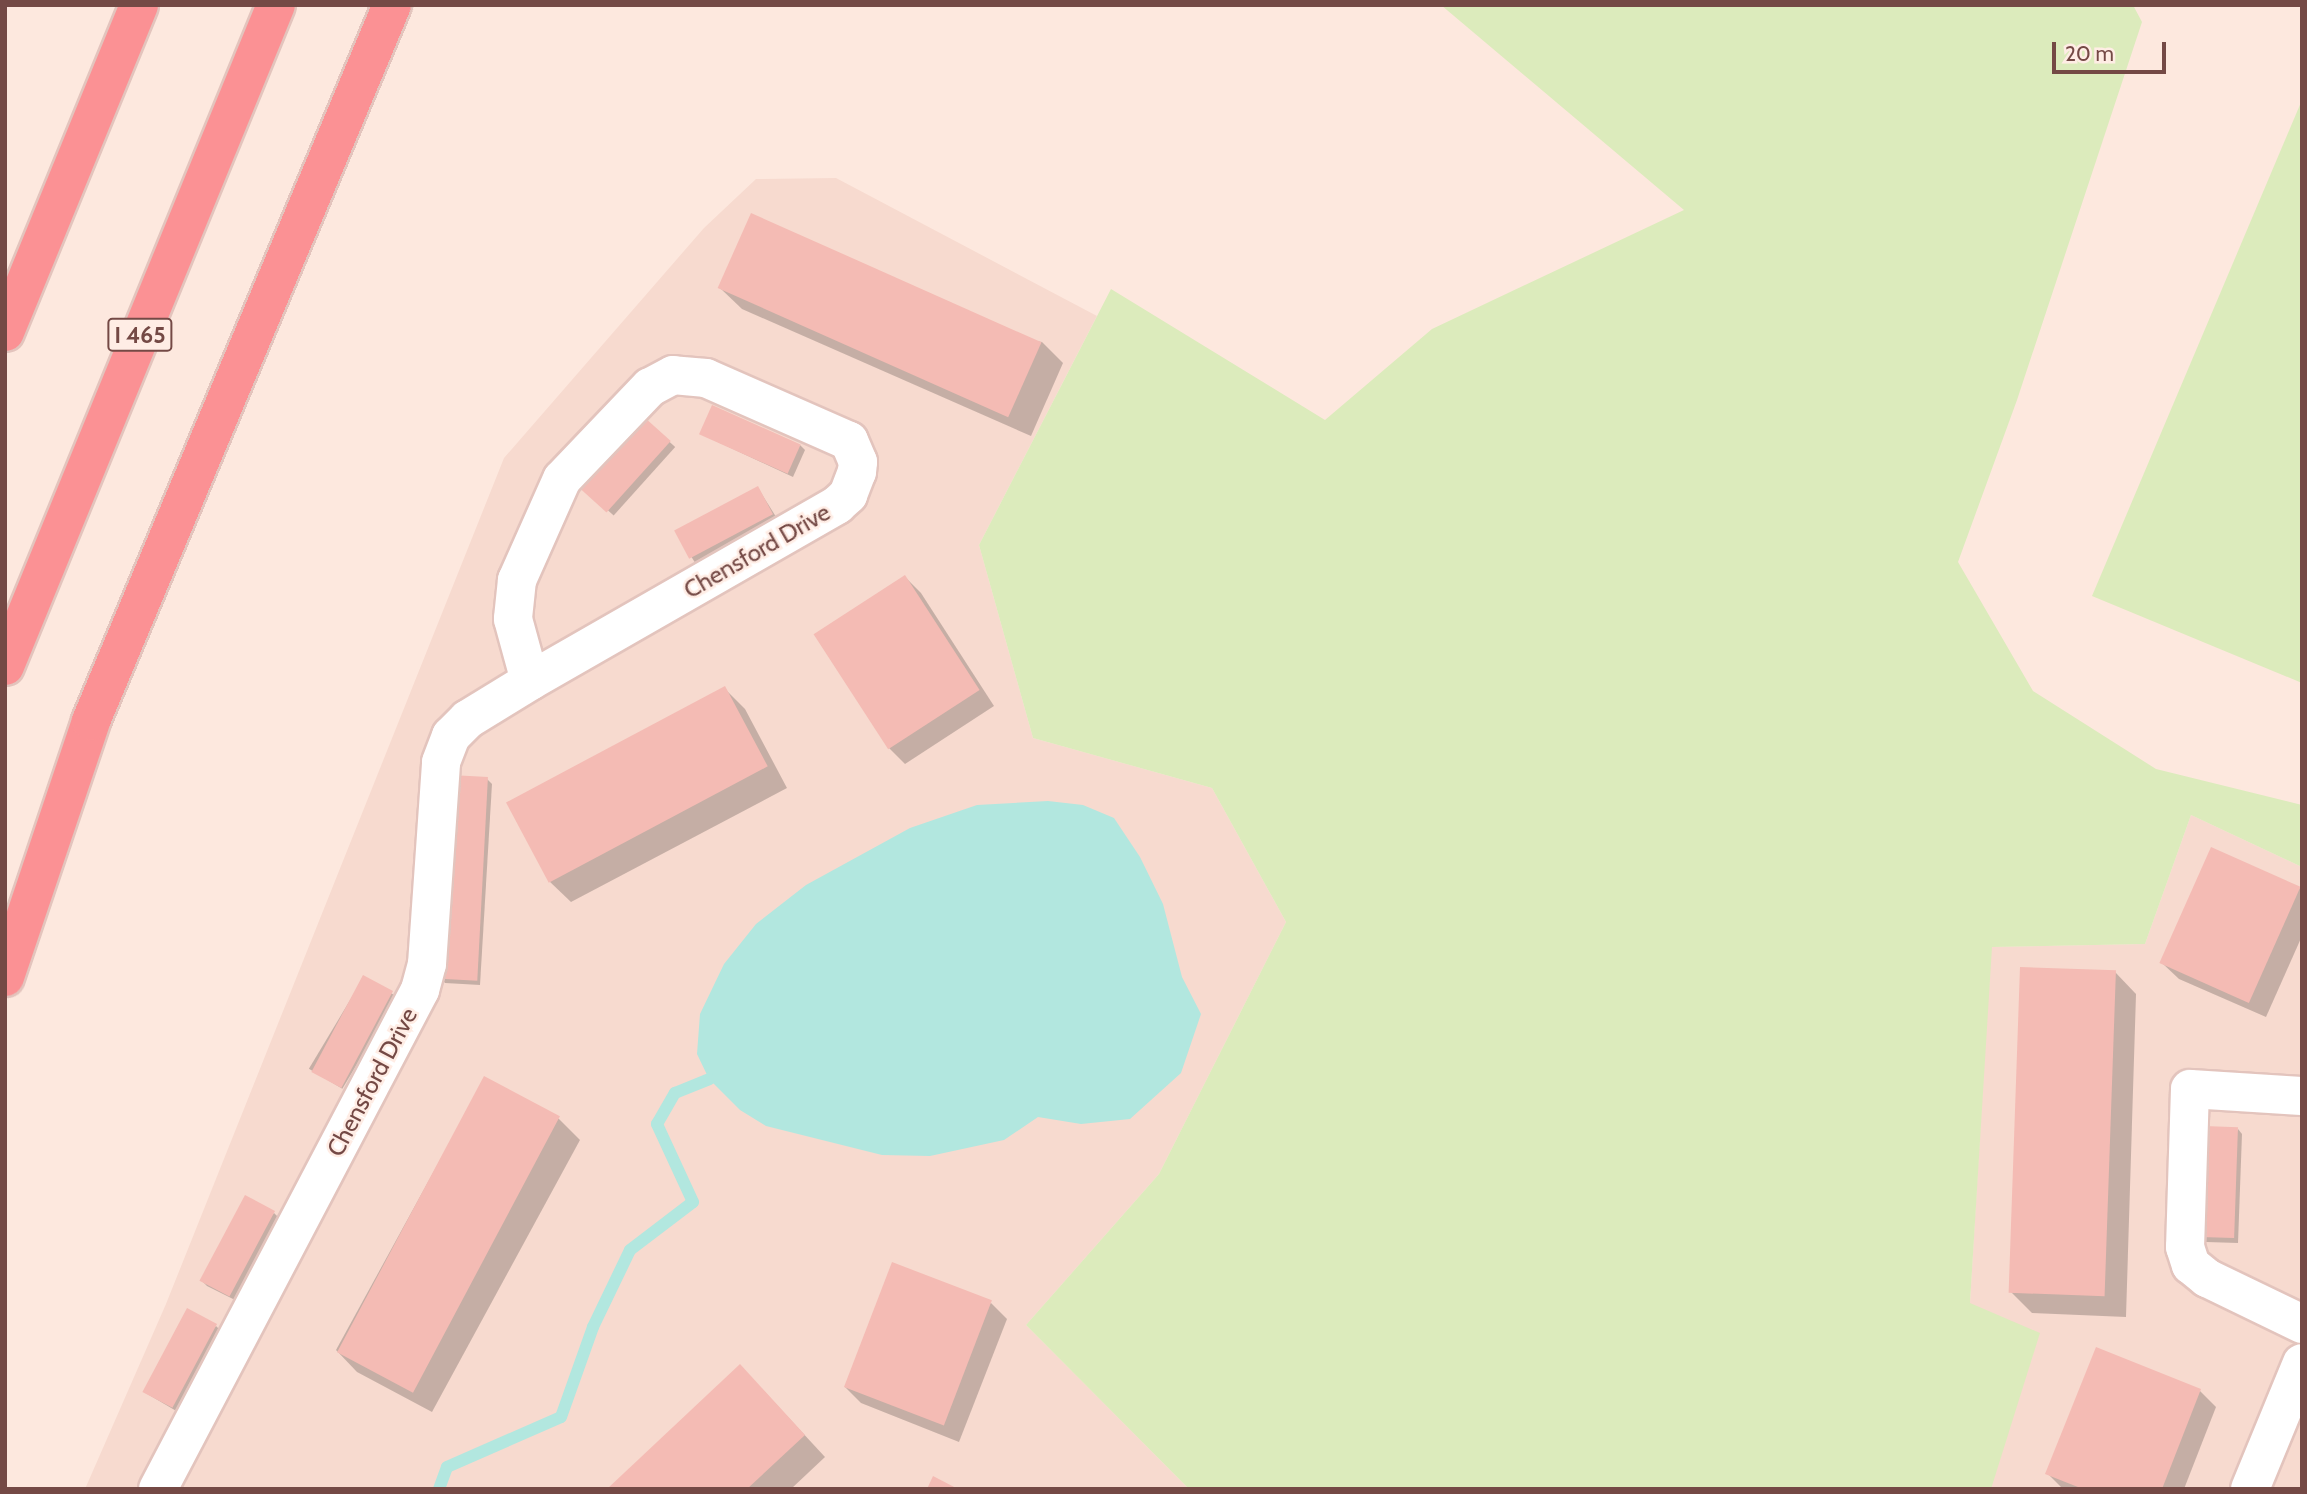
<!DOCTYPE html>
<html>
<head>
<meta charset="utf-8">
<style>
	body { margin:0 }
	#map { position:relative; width:2307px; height:1494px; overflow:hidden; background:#fde8de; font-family:Cabin,sans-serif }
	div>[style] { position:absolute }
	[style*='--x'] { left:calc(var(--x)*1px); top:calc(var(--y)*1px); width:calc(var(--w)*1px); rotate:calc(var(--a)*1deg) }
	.residential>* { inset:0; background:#f7dacf }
	.green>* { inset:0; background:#dcebbc }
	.water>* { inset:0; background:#b2e7df }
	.shadow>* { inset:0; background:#0003; transform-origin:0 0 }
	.stream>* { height:12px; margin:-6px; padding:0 6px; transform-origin:6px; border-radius:6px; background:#b2e7df }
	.building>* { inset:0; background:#f4bbb4; transform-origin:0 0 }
	.roads { filter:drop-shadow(2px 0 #e3c4bd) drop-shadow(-2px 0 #e3c4bd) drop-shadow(0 2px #e3c4bd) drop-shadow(0 -2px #e3c4bd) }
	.minor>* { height:38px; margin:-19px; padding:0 19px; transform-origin:19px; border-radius:19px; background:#fff }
	.highway>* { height:38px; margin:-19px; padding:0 19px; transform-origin:19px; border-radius:19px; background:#fb9194 }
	span { translate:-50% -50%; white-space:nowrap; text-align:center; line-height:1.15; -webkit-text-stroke:5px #ffede5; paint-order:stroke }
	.shield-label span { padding:2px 5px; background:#ffede5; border:2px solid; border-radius:5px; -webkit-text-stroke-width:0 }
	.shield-label { font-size:23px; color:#744945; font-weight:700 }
	.street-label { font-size:24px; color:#744945 }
	.frame { position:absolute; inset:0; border:7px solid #744945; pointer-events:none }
	.scale { position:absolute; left:2052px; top:42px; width:114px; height:32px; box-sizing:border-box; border:4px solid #744945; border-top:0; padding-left:9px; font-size:21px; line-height:24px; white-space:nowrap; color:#744945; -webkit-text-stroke:5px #ffede5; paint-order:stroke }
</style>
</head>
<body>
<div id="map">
	<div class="residential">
		<i style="clip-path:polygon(836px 178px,1097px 316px,979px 545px,1033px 738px,1212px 788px,1286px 922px,1159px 1174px,1026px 1325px,1189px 1489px,85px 1489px,166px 1304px,504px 458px,704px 228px,756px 179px)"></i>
		<i style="clip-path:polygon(2191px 815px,2302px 867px,2302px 1489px,1991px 1489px,1970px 1303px,1991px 947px,2145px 944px)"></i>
	</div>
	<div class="green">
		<i style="clip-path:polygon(1441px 5px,2133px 5px,2142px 22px,2017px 400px,1958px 562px,2033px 691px,2156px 769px,2302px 805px,2302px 867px,2191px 815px,2145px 944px,1992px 947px,1970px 1303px,2040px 1333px,1991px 1489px,1189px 1489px,1026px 1325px,1159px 1174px,1286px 922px,1212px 788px,1033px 738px,979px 545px,1111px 289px,1325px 420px,1432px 329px,1684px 210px)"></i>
		<i style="clip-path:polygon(2302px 100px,2302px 683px,2092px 596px)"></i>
	</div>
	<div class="water">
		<i style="clip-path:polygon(1048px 801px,1083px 805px,1114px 818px,1140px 857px,1163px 904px,1182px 977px,1201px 1014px,1181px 1073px,1130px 1119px,1081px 1124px,1038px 1117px,1004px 1140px,930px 1156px,882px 1155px,766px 1126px,740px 1110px,709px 1079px,697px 1054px,700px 1014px,724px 964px,756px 924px,806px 885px,910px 828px,977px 805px)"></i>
	</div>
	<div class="shadow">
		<i style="clip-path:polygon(720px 288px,1042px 342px,1063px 363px,1031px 436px,742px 309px)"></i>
		<i style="left:644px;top:419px;width:42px;height:92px;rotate:42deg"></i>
		<i style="clip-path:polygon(701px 434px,800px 445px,805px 450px,793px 477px)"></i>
		<i style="left:758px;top:488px;width:36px;height:93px;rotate:58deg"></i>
		<i style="clip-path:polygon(905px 577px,921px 593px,994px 706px,905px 764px,889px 748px,815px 635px)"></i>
		<i style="clip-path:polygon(724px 688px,745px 709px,787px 788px,571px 902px,549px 881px)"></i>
		<i style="clip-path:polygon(487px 779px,492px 784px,480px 985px,445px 983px,441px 978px)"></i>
		<i style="clip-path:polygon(2300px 888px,2302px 936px,2266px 1017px,2179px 979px,2162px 963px)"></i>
		<i style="clip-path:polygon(2115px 972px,2136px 994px,2126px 1317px,2032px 1313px,2011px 1292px)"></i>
		<i style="left:364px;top:977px;width:39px;height:107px;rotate:31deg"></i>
		<i style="clip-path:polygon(485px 1078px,559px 1119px,580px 1140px,432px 1412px,357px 1372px,336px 1350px)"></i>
		<i style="clip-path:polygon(2238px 1129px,2242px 1134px,2238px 1243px,2206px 1242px,2201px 1237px)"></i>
		<i style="clip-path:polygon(274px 1213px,279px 1218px,235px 1300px,207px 1286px,202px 1281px)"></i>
		<i style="clip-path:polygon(991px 1303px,1007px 1319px,959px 1442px,861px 1403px,845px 1387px)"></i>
		<i style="clip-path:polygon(216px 1326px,221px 1331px,178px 1412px,144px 1392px)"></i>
		<i style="clip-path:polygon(761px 1388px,825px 1457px,791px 1489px,609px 1489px)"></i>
		<i style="clip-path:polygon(2200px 1391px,2216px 1407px,2184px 1489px,2063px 1489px,2047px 1473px)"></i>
	</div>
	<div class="stream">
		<i style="--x:439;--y:1489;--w:23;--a:-70"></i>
		<i style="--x:447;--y:1467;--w:124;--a:-23.7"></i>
		<i style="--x:561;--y:1417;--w:96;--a:-70.4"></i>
		<i style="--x:593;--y:1327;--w:85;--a:-64.3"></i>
		<i style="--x:630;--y:1250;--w:79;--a:-37.3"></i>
		<i style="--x:693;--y:1202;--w:86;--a:-114.8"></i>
		<i style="--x:657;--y:1124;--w:36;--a:-60"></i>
		<i style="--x:675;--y:1093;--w:37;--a:-22"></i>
	</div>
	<div class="building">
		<i style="left:751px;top:213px;width:318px;height:82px;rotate:24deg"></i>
		<i style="left:712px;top:405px;width:97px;height:32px;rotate:24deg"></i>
		<i style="left:644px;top:417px;width:36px;height:96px;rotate:42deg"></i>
		<i style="left:758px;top:486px;width:32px;height:95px;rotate:62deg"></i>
		<i style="left:905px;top:575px;width:137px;height:109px;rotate:57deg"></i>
		<i style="left:725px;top:686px;width:91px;height:248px;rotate:62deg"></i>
		<i style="left:451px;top:775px;width:37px;height:204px;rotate:3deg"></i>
		<i style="left:2211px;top:847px;width:98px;height:127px;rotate:24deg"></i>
		<i style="left:2020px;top:967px;width:96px;height:326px;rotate:2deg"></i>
		<i style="left:363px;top:975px;width:34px;height:110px;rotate:28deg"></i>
		<i style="left:484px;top:1076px;width:86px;height:313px;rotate:28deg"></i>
		<i style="left:2204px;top:1126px;width:34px;height:111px;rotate:2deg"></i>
		<i style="left:245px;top:1195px;width:34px;height:97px;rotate:28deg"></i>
		<i style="left:892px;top:1262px;width:107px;height:134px;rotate:21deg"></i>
		<i style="left:187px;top:1308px;width:34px;height:95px;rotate:28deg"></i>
		<i style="clip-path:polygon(2096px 1347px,2201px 1389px,2162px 1489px,2083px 1489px,2045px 1474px)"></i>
		<i style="clip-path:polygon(740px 1364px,805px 1435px,747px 1489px,607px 1489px)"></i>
		<i style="clip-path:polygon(933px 1476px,958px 1489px,927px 1489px)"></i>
	</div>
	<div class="roads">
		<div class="minor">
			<i style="--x:2302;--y:1096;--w:112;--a:-176.4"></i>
			<i style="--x:2190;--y:1089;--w:158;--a:91.8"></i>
			<i style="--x:2185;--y:1247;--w:19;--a:72"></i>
			<i style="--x:2191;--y:1265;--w:21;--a:39"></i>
			<i style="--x:2207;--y:1278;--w:106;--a:25.8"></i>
			<i style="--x:158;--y:1489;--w:564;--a:-62.3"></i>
			<i style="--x:420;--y:990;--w:27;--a:-75"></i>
			<i style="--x:427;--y:964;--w:202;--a:-86"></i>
			<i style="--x:441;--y:762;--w:28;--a:-69"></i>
			<i style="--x:451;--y:736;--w:24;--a:-45"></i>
			<i style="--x:468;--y:719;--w:73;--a:-31.5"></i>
			<i style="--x:530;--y:681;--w:354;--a:-29.8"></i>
			<i style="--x:837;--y:505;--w:15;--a:-42"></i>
			<i style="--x:848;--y:495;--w:25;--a:-69"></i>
			<i style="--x:857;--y:472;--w:10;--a:-84"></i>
			<i style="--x:858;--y:462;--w:23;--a:-113"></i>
			<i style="--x:849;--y:441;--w:156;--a:-156.2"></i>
			<i style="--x:706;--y:378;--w:33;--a:-175"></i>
			<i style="--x:673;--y:375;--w:26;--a:152"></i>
			<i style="--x:650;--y:387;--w:127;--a:133.7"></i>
			<i style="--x:562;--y:479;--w:111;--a:114"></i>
			<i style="--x:517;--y:580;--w:39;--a:96"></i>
			<i style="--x:513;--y:619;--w:64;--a:74.7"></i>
			<i style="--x:2250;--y:1489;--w:136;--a:-67.6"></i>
		</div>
		<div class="highway">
			<i style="--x:5;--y:332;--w:353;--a:-67.7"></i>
			<i style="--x:5;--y:666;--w:714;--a:-67.71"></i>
			<i style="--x:5;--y:977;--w:270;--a:-71.4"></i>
			<i style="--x:91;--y:721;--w:777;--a:-67.2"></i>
		</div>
	</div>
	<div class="shield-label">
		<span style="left:140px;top:335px">I 465</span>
	</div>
	<div class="street-label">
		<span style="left:757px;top:551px;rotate:-30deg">Chensford Drive</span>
		<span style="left:372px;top:1082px;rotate:-62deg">Chensford Drive</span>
	</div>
	<div class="frame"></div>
	<div class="scale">20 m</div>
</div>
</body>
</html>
